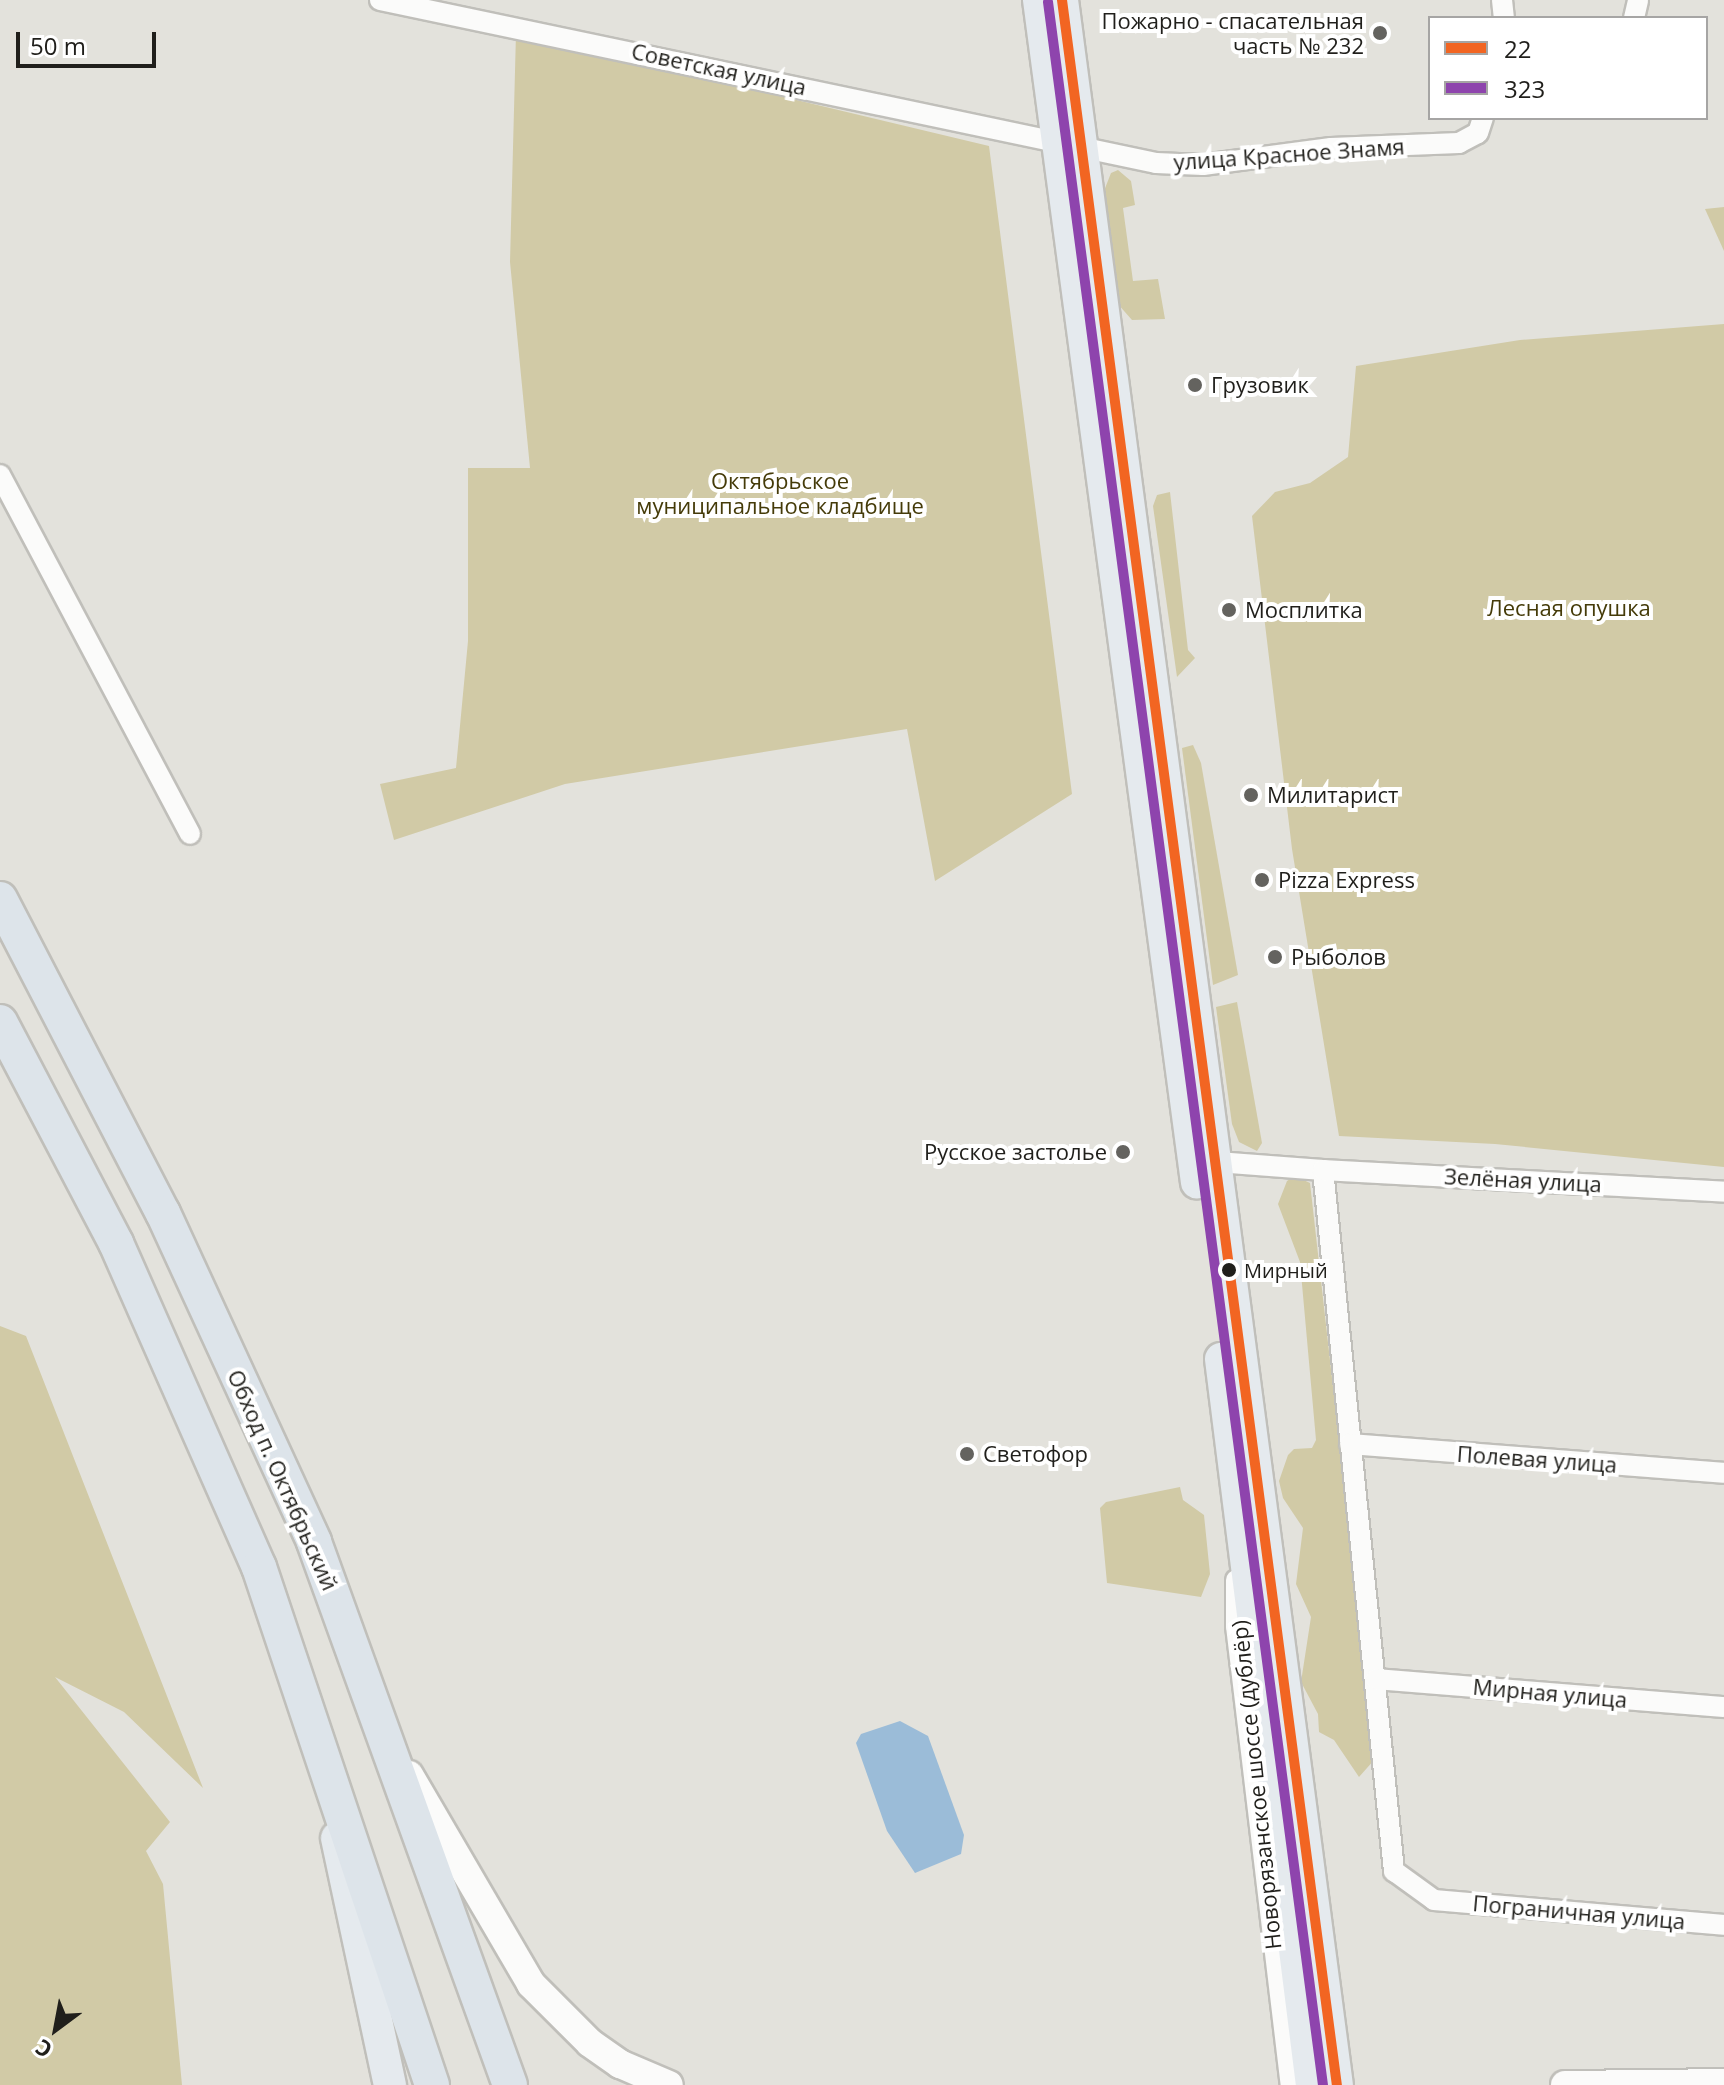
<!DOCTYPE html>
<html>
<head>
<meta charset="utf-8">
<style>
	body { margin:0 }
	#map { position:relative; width:1724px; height:2085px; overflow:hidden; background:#e3e2dc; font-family:"Open Sans",sans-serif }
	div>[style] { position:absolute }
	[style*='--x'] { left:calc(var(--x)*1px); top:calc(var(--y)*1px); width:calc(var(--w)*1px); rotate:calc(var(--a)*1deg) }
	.green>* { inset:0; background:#d1caa6 }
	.water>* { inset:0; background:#9bbcd8 }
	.roads { filter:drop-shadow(2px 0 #c0bfba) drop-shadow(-2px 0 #c0bfba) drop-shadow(0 2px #c0bfba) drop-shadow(0 -2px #c0bfba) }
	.minor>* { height:20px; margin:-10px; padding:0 10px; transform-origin:10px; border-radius:10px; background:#fbfbfa }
	.secondary>* { height:28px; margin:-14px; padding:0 14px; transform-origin:14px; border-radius:14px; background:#fbfbfa }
	.primary>* { height:32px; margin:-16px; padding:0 16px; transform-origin:16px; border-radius:16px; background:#e5eaee }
	.trunk>* { height:34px; margin:-17px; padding:0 17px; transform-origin:17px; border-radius:17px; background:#dde4ea }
	.bus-1>* { height:10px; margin:-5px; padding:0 5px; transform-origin:5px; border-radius:5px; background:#f26522 }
	.bus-2>* { height:10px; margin:-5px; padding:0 5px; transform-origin:5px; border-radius:5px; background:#8e44ad }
	.dots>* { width:22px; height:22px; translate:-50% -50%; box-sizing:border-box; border:4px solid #fff; border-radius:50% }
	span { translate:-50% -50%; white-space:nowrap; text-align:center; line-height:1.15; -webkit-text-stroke:8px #fff; paint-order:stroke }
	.bus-label { font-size:20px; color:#201f1b }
	.left { translate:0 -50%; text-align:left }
	.poi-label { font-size:22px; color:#201f1b }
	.right { translate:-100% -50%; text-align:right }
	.street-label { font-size:22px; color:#201f1b }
	.park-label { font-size:22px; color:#453b09 }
	.legend { position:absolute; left:1428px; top:16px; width:280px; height:104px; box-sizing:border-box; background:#fff; border:2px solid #a6a5a4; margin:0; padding:10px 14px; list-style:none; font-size:24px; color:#201f1b }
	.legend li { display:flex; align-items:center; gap:16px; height:40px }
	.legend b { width:40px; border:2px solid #a6a5a4 }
	.north { position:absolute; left:16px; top:1989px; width:80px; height:80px; -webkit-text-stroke:6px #fff; paint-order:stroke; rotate:212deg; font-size:22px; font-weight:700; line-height:32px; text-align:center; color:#201f1b }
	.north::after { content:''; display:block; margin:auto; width:28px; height:36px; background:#201f1b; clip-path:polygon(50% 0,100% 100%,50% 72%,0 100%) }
	.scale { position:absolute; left:16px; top:32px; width:140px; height:36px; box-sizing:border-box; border:4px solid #201f1b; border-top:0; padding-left:10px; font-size:24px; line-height:28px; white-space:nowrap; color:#201f1b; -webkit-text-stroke:6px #fff; paint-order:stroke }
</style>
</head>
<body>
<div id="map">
	<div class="green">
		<i style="clip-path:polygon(516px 33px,989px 146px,1072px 794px,935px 881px,907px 729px,565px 784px,394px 840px,380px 784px,456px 768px,468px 641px,468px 468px,530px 468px,510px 262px)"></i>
		<i style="clip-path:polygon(1118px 170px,1131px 181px,1135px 205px,1123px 208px,1133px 281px,1158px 279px,1165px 319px,1132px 320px,1117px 303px,1102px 196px,1111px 173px)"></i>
		<i style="clip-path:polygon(1724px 207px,1724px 251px,1705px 209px)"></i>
		<i style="clip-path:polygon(1724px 324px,1724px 1167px,1495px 1144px,1339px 1136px,1292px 849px,1252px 516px,1275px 492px,1310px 483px,1348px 457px,1356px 366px,1520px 340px)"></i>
		<i style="clip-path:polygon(1170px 492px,1188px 650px,1195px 658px,1177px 677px,1153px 506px,1157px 495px)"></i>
		<i style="clip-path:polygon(1193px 745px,1201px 763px,1238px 975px,1213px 985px,1182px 748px)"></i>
		<i style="clip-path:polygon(1237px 1002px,1262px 1143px,1257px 1151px,1239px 1142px,1232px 1124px,1216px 1007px)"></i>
		<i style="clip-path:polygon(1295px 1176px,1310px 1183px,1375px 1759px,1359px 1777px,1334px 1740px,1319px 1732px,1318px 1714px,1301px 1682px,1311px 1617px,1296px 1584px,1303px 1528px,1283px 1498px,1279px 1481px,1288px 1455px,1294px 1449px,1312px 1448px,1316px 1440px,1300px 1262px,1278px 1204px,1287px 1181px)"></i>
		<i style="clip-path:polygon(0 1326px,26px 1336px,203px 1788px,124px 1712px,55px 1677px,170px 1822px,146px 1851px,163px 1884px,182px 2085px,0 2085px)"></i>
		<i style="clip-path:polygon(1180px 1487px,1183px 1500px,1204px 1515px,1210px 1574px,1201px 1597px,1107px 1583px,1100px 1508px,1106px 1502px)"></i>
	</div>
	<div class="water">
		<i style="clip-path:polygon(900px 1721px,928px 1736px,964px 1835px,961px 1854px,915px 1873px,887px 1831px,856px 1743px,861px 1734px)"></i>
	</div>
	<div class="roads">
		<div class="minor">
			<i style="--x:380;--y:0;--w:793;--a:11.86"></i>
			<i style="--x:1156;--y:163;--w:47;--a:2.4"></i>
			<i style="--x:1203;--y:165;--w:129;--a:-7.6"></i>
			<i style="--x:1331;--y:148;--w:128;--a:-2.2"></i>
			<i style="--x:1459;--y:143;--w:21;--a:-28"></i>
			<i style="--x:1478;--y:133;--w:16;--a:-72"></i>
			<i style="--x:1502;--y:0;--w:18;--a:84"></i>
			<i style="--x:1634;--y:18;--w:18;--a:-77"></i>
			<i style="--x:0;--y:475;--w:406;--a:62.1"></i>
			<i style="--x:1217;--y:1162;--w:106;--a:4.3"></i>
			<i style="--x:1323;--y:1170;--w:705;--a:84.22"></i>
			<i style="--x:1394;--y:1871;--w:49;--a:35.9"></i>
			<i style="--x:1434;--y:1900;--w:291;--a:4.9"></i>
			<i style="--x:1323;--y:1170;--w:402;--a:3.1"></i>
			<i style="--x:1350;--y:1444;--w:375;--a:4.4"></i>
			<i style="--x:1236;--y:1580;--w:46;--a:90"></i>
			<i style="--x:1236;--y:1626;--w:462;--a:83.2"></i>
			<i style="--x:1376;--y:1679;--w:349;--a:4.6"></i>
		</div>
		<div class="secondary">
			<i style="--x:409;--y:1775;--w:242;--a:59.7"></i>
			<i style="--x:531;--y:1984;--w:83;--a:45"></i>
			<i style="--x:590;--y:2043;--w:37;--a:35"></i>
			<i style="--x:620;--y:2064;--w:53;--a:23.2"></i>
			<i style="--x:1565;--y:2085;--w:159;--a:-0.7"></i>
		</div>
		<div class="primary">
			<i style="--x:1039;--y:0;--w:1193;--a:82.39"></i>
			<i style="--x:1062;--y:0;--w:2103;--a:82.49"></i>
			<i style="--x:1221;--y:1359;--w:732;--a:82.86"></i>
			<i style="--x:337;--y:1838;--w:253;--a:77.9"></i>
		</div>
		<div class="trunk">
			<i style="--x:0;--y:899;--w:354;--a:62.6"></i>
			<i style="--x:163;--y:1213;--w:362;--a:65.3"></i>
			<i style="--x:314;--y:1542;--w:577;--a:70.15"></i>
			<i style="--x:0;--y:1022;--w:250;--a:62.3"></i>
			<i style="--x:116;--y:1243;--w:354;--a:66.2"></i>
			<i style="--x:259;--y:1567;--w:546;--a:71.53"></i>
		</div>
	</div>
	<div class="bus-1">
		<i style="--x:1062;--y:0;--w:2103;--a:82.49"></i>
	</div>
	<div class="bus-2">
		<i style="--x:1048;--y:2;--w:2101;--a:82.48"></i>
	</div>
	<div class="dots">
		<i style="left:1380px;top:33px;background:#64635f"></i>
		<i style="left:1195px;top:385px;background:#64635f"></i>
		<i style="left:1229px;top:610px;background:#64635f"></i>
		<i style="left:1251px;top:795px;background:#64635f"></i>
		<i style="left:1262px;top:880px;background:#64635f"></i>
		<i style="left:1275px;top:957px;background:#64635f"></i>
		<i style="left:1123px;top:1152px;background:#64635f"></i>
		<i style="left:1229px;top:1270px;background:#201f1b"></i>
		<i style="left:967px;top:1454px;background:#64635f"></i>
	</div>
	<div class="bus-label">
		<span class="left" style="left:1244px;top:1270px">Мирный</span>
	</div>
	<div class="poi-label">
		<span class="right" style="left:1364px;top:33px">Пожарно - спасательная<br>часть № 232</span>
		<span class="left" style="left:1211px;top:385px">Грузовик</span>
		<span class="left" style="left:1245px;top:610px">Мосплитка</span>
		<span class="left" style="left:1267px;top:795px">Милитарист</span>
		<span class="left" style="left:1278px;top:880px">Pizza Express</span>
		<span class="left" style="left:1291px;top:957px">Рыболов</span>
		<span class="right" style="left:1107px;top:1152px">Русское застолье</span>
		<span class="left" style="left:983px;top:1454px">Светофор</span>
	</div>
	<div class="street-label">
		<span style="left:719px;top:69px;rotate:12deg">Советская улица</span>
		<span style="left:1289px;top:154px;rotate:-4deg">улица Красное Знамя</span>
		<span style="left:1523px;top:1180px;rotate:3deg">Зелёная улица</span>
		<span style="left:1537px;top:1459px;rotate:4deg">Полевая улица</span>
		<span style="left:283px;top:1480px;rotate:66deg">Обход п. Октябрьский</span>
		<span style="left:1550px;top:1693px;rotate:5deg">Мирная улица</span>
		<span style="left:1256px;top:1785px;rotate:-96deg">Новорязанское шоссе (дублёр)</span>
		<span style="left:1579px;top:1912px;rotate:5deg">Пограничная улица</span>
	</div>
	<div class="park-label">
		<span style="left:780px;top:493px">Октябрьское<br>муниципальное кладбище</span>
		<span style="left:1569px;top:608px">Лесная опушка</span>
	</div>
	<ul class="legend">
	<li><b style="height:10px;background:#f26522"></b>22</li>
	<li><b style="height:10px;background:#8e44ad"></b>323</li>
	</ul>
	<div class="north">С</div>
	<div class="scale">50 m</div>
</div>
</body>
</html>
